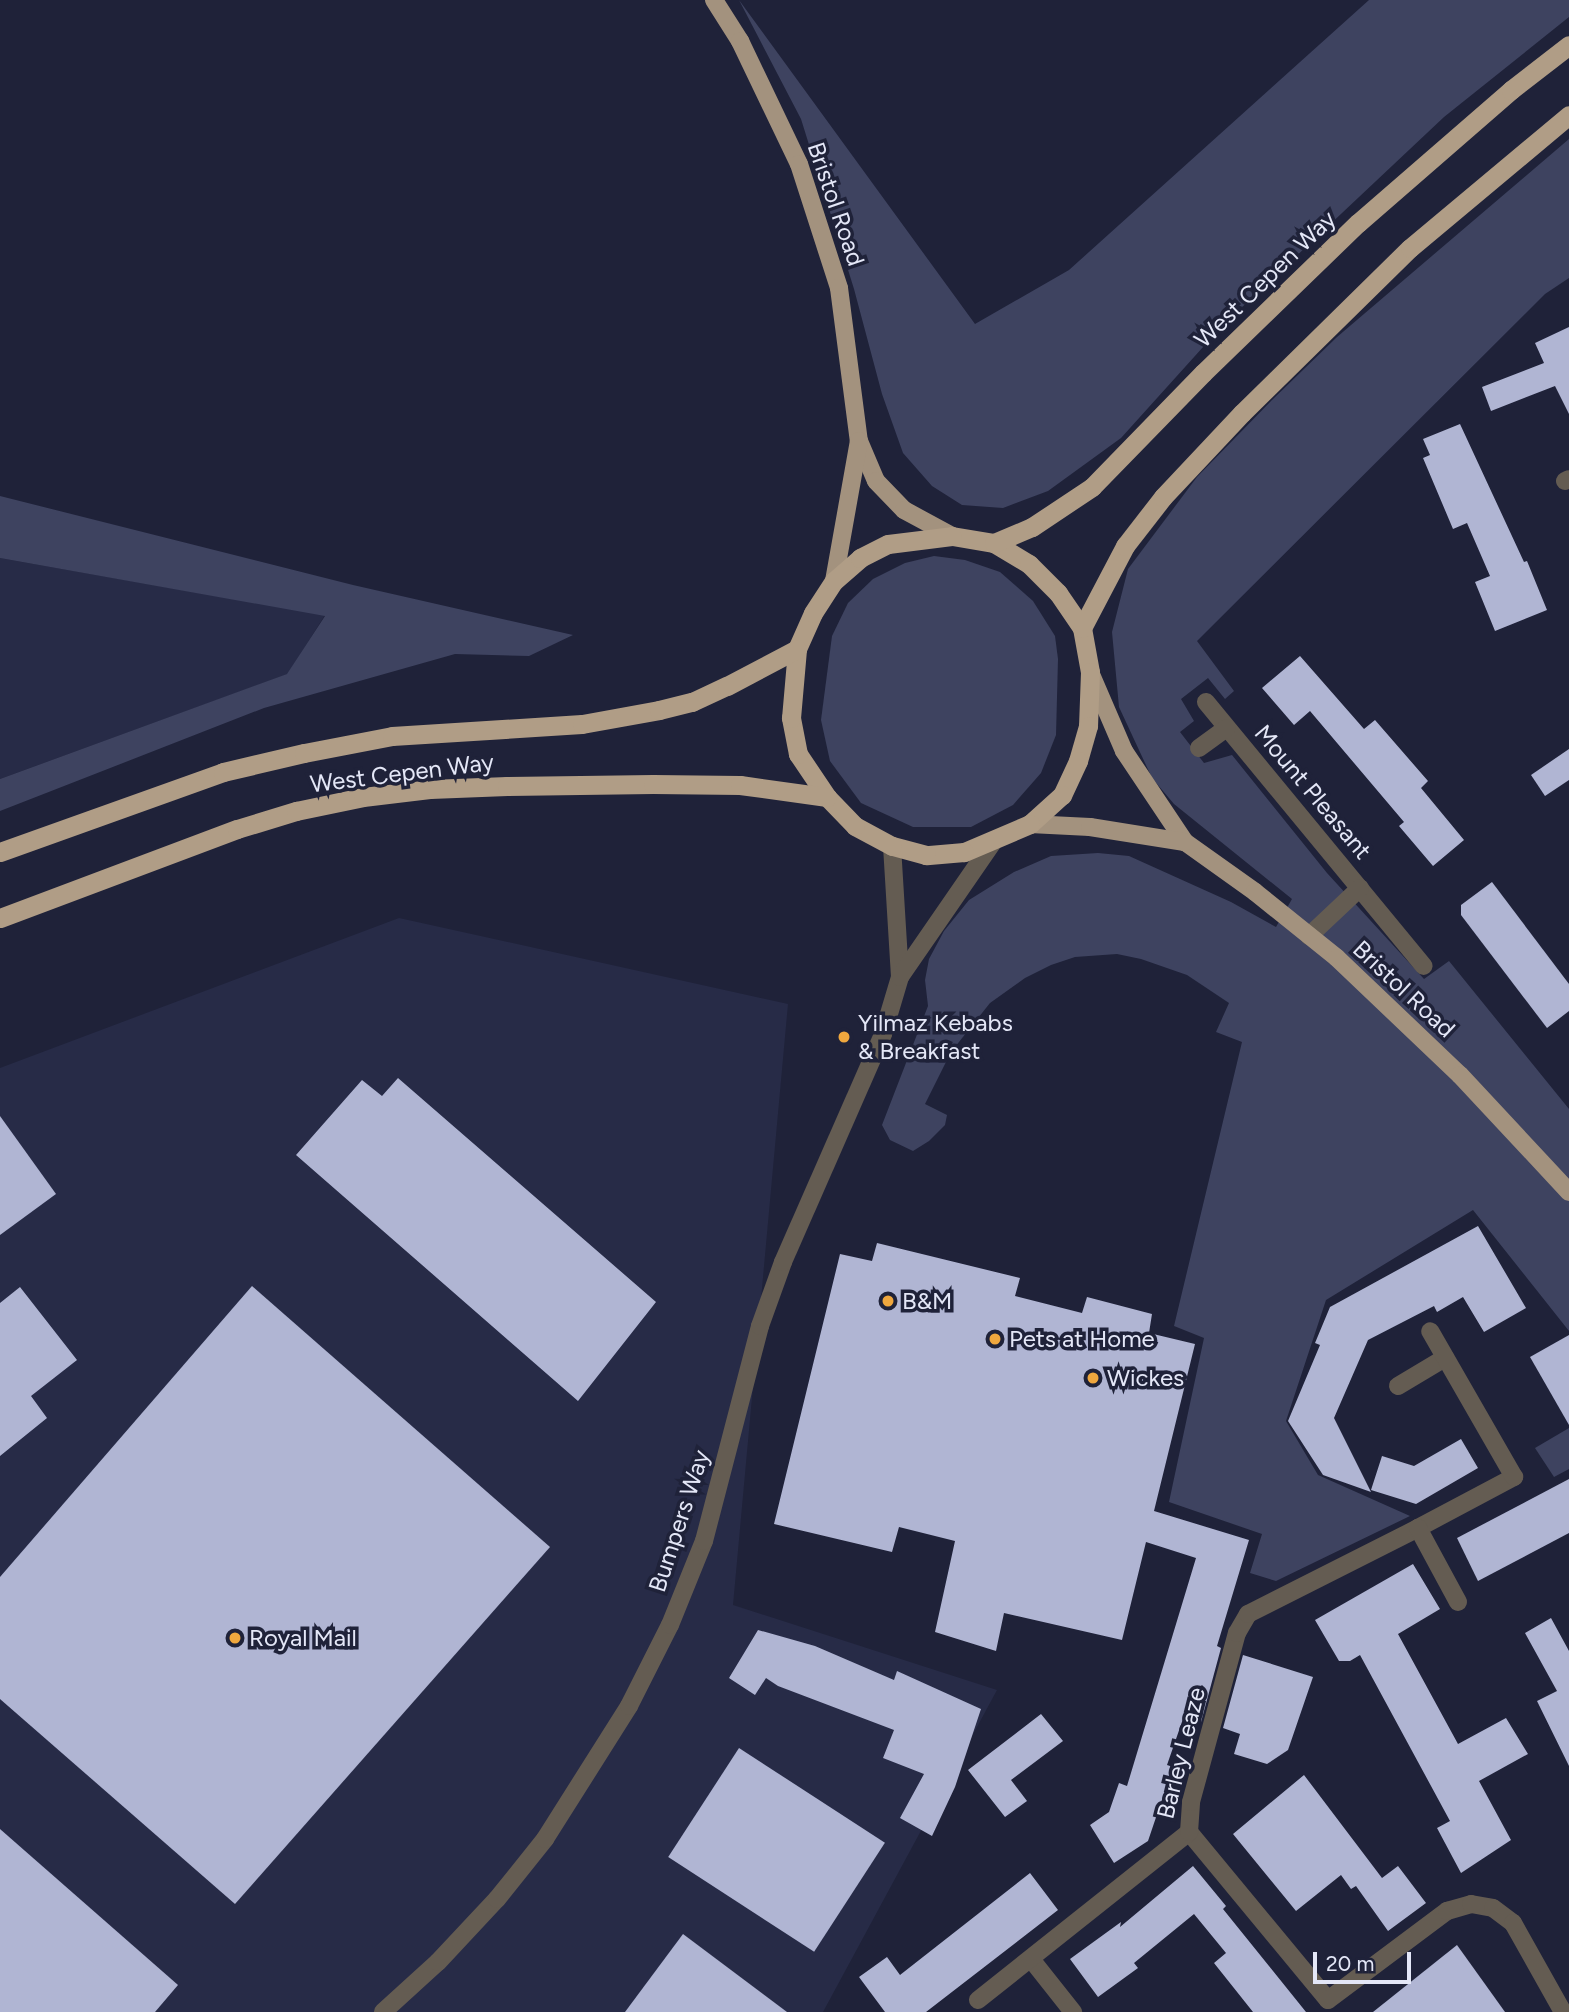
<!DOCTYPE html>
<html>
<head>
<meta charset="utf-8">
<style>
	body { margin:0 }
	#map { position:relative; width:1569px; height:2012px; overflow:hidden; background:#1f2239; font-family:Figtree,sans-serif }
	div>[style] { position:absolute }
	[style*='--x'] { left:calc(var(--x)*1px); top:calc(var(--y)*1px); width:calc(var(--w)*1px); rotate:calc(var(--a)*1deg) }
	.built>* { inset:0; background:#272b47 }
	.green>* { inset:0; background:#3e4360 }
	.building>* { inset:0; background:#b0b5d3; transform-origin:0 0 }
	.minor>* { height:18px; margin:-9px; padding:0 9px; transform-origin:9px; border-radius:9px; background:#645c52 }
	.primary>* { height:18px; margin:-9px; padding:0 9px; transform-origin:9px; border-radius:9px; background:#a3927e }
	.trunk>* { height:19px; margin:-9.5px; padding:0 9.5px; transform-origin:9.5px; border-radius:9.5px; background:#b09d86 }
	.dots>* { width:19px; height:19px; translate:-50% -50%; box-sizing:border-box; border:4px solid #1f2239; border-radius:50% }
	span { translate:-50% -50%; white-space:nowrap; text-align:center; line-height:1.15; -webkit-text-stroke:7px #1f2239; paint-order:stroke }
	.street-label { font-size:24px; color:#e4e7f7 }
	.poi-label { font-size:24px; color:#e4e7f7 }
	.left { translate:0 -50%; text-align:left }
	.scale { position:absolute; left:1313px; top:1952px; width:98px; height:32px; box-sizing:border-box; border:4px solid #e4e7f7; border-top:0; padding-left:9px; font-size:21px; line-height:24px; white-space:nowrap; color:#e4e7f7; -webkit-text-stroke:5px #1f2239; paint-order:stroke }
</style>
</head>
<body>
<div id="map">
	<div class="built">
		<i style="clip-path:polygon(0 558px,325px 615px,288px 674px,0 779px)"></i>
		<i style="clip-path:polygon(399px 918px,788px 1004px,733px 1605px,997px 1690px,823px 2012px,0 2012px,0 1068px)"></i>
	</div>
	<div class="green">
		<i style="clip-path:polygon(739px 0,975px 324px,1069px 270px,1369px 0,1569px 0,1569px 17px,1444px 117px,1222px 326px,1121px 438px,1048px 491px,1003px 508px,962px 505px,932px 486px,903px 453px,882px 394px,854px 289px,801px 119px)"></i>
		<i style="clip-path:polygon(1569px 139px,1569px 278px,1545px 294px,1197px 641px,1234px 691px,1225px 699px,1208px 678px,1181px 699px,1194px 721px,1180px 732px,1204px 763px,1232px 755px,1327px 873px,1424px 979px,1449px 961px,1569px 1109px,1569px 1331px,1473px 1210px,1326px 1300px,1286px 1421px,1318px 1475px,1410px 1516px,1276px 1581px,1250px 1573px,1262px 1534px,1169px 1502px,1204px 1338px,1174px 1326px,1242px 1042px,1216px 1032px,1229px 1003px,1187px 975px,1141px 959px,1117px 954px,1075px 957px,1051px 965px,1025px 978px,990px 1003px,951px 1052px,925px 1104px,947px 1115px,945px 1125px,929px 1141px,913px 1151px,890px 1140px,882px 1125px,928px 1006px,925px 980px,929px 959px,944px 931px,969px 900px,1014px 872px,1051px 856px,1098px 853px,1129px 856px,1231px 902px,1276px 927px,1292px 899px,1174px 804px,1152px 778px,1119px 707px,1112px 632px,1128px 569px,1197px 477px,1272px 400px,1337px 337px)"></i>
		<i style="clip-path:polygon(0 496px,353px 585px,573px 635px,529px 656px,455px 654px,264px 708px,0 811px,0 779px,287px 674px,325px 616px,0 558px)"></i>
		<i style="clip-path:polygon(934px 556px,965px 560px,1000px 572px,1033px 601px,1055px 636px,1058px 659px,1056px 735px,1041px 773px,1013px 805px,971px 827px,913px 827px,861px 803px,830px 761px,821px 720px,832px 636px,848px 603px,873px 579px,905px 563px)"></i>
		<i style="clip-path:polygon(1569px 1428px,1569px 1469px,1554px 1477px,1535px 1448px)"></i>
	</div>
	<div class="building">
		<i style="clip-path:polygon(1569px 327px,1569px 414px,1555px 386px,1491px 411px,1482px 387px,1544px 363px,1535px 343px)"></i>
		<i style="clip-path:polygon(1460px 424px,1524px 562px,1527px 561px,1547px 610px,1495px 631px,1475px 582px,1490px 576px,1467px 523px,1453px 529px,1423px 458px,1430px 455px,1423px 439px)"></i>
		<i style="clip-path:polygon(1300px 656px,1364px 729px,1375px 720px,1428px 781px,1421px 788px,1464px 840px,1433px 866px,1399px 826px,1404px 822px,1310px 711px,1294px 725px,1262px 688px)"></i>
		<i style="clip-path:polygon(1569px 749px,1569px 780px,1545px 796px,1531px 775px)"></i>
		<i style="clip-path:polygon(1492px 882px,1569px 984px,1569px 1011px,1547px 1028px,1461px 915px,1461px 905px)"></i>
		<i style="clip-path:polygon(398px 1078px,656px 1302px,578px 1401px,296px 1155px,362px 1080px,382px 1096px)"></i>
		<i style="clip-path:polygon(0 1116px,56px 1194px,0 1235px)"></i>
		<i style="clip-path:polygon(1478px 1226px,1526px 1308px,1484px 1332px,1463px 1297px,1437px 1312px,1434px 1306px,1368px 1340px,1334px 1418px,1371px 1492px,1323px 1475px,1288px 1421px,1320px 1345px,1315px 1343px,1330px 1307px)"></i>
		<i style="clip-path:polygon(877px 1243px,1020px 1278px,1015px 1296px,1082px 1313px,1087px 1297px,1152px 1314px,1149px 1333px,1195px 1344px,1154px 1511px,1249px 1540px,1217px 1646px,1221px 1648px,1201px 1722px,1184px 1716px,1167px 1765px,1173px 1767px,1148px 1841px,1114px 1863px,1090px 1825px,1109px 1812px,1119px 1783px,1127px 1786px,1196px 1558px,1146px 1542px,1122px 1640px,1004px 1613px,996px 1651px,935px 1632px,955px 1541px,899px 1527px,892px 1552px,774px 1524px,840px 1254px,872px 1261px)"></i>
		<i style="clip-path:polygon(252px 1286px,550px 1547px,235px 1904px,0 1699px,0 1577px)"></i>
		<i style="clip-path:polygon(20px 1287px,77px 1360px,31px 1396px,47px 1418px,0 1456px,0 1303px)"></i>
		<i style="clip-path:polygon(1569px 1335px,1569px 1425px,1530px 1357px)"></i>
		<i style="clip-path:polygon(1461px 1439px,1478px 1468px,1416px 1504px,1371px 1490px,1382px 1456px,1414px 1466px)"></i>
		<i style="clip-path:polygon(1569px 1479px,1569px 1533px,1478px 1581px,1457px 1538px)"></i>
		<i style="clip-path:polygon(1413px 1564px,1440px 1609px,1398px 1634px,1458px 1744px,1506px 1718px,1528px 1754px,1479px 1781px,1511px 1840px,1461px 1873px,1437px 1828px,1450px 1821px,1360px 1655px,1350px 1661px,1339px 1661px,1315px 1620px)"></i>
		<i style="clip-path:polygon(1551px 1618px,1569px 1651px,1569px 1766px,1537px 1701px,1557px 1691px,1525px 1633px)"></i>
		<i style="clip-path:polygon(758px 1630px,815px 1646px,894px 1680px,897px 1671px,981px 1709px,955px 1787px,932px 1836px,900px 1818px,924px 1774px,883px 1758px,894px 1730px,778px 1686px,766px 1678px,755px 1695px,729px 1678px)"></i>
		<i style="clip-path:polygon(1243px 1655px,1313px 1677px,1288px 1750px,1267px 1764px,1234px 1754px,1240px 1734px,1223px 1728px)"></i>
		<i style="clip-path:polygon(1041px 1714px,1063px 1741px,1011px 1780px,1027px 1801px,1005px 1817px,968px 1770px)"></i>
		<i style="left:739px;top:1748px;width:174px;height:130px;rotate:33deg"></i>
		<i style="clip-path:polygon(1304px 1775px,1382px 1878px,1398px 1866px,1426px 1903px,1388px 1931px,1356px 1886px,1351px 1889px,1341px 1875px,1296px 1911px,1233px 1834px)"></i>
		<i style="clip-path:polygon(0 1829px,178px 1985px,155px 2012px,0 2012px)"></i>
		<i style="clip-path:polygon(1193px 1866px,1226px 1906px,1223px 1909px,1306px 2012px,1253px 2012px,1214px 1963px,1226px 1953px,1194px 1914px,1134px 1963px,1138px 1968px,1098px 1997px,1070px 1959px,1121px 1922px,1120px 1927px)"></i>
		<i style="clip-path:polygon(1030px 1873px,1058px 1910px,926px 2012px,885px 2012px,859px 1977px,887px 1957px,900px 1975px)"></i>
		<i style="clip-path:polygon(683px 1934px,787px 2012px,625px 2012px)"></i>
		<i style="clip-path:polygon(1457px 1945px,1505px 2012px,1373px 2012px)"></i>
	</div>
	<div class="minor">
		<i style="--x:1565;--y:481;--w:4;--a:-27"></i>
		<i style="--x:1206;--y:702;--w:342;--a:50.5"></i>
		<i style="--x:1199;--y:748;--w:34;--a:-36"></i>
		<i style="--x:892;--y:846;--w:131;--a:86.5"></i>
		<i style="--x:1309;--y:936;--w:70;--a:-43.3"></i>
		<i style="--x:1398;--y:1386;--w:55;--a:-30.8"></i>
		<i style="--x:1418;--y:1528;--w:109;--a:-28"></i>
		<i style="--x:1514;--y:1477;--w:168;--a:-119.9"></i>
		<i style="--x:1189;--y:1832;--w:218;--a:50.4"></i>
		<i style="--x:1328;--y:2000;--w:149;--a:-36.8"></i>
		<i style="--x:1447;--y:1911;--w:25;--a:-16"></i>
		<i style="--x:1471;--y:1904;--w:22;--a:10"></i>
		<i style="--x:1493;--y:1908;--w:25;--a:37"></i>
		<i style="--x:1513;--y:1923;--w:102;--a:60.7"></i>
		<i style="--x:1031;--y:1959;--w:68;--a:51.6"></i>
		<i style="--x:978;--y:2000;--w:270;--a:-38.5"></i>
		<i style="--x:1189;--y:1832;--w:30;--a:-86"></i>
		<i style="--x:1191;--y:1802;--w:175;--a:-74.8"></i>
		<i style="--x:1237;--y:1633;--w:22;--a:-60"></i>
		<i style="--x:1248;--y:1614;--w:191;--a:-26.8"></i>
		<i style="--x:1418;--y:1528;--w:84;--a:61.6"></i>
		<i style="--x:383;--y:2012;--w:74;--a:-42.3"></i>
		<i style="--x:438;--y:1962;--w:86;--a:-46.9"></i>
		<i style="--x:497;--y:1899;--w:77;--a:-51.3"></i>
		<i style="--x:545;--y:1839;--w:157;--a:-57.7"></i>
		<i style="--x:629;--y:1706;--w:91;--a:-63.2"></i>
		<i style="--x:670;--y:1625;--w:91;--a:-68"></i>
		<i style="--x:704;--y:1541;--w:222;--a:-75.4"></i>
		<i style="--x:760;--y:1326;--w:68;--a:-70.2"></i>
		<i style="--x:783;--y:1262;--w:249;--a:-66.3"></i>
		<i style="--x:883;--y:1034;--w:59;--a:-73.4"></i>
		<i style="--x:900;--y:977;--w:164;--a:-55.4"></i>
	</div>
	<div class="primary">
		<i style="--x:714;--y:0;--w:49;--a:57.6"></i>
		<i style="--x:740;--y:41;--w:136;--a:64.4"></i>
		<i style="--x:799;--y:164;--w:130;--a:72.1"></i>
		<i style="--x:839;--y:288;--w:154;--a:82.6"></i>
		<i style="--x:859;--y:441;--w:43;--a:67"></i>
		<i style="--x:876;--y:481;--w:40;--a:46"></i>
		<i style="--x:904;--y:510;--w:55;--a:28.4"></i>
		<i style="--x:834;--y:581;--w:142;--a:-79.9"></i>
		<i style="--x:1090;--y:672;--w:86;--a:66.7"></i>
		<i style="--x:1124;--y:751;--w:110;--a:56.2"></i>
		<i style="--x:1185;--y:842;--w:86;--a:35.5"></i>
		<i style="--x:1255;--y:892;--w:105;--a:38.8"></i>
		<i style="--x:1337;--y:958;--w:170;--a:43.6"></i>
		<i style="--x:1460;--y:1075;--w:160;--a:47"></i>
		<i style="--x:1030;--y:824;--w:60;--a:2.9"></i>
		<i style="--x:1090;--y:827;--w:96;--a:9"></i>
	</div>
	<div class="trunk">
		<i style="--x:952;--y:536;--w:43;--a:9.5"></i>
		<i style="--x:994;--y:543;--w:41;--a:31"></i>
		<i style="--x:1029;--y:564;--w:41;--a:45"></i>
		<i style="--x:1058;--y:593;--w:42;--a:55.6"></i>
		<i style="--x:1082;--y:628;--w:45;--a:79.7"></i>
		<i style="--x:1090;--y:672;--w:54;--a:92.1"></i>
		<i style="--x:1088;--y:726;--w:36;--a:106"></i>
		<i style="--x:1078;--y:761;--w:38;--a:115"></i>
		<i style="--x:1062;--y:795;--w:43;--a:137.8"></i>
		<i style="--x:1030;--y:824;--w:72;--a:157"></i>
		<i style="--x:964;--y:852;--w:38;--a:175"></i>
		<i style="--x:926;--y:855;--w:35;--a:-165"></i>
		<i style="--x:892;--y:846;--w:42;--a:-151.6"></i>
		<i style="--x:855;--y:826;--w:40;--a:-134"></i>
		<i style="--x:827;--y:797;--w:52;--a:-124"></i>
		<i style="--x:798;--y:754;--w:37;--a:-101"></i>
		<i style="--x:791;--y:718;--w:69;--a:-85"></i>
		<i style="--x:797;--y:649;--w:39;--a:-66"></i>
		<i style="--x:813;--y:613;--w:38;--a:-57"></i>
		<i style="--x:834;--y:581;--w:35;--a:-41"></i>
		<i style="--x:860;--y:558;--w:31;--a:-27"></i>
		<i style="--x:888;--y:544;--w:64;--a:-7.1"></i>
		<i style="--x:994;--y:543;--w:41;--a:-22.8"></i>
		<i style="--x:1032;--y:527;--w:72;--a:-33.7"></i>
		<i style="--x:1092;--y:487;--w:159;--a:-45.8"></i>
		<i style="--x:1203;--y:373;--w:216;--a:-44.1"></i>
		<i style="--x:1358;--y:223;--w:203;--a:-41"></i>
		<i style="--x:1511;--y:90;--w:73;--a:-37.8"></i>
		<i style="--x:1082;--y:628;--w:93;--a:-62.3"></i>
		<i style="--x:1125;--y:546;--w:62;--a:-52.2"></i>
		<i style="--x:1163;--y:497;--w:115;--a:-46.8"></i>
		<i style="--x:1242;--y:413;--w:235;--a:-44.5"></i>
		<i style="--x:1410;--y:248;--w:207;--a:-39.9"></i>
		<i style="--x:0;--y:852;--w:237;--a:-19.7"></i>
		<i style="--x:223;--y:772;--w:83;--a:-13.2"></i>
		<i style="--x:304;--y:753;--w:90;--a:-10.9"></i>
		<i style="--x:392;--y:736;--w:190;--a:-3.6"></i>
		<i style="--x:582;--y:724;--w:78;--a:-10.3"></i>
		<i style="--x:659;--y:710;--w:34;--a:-14"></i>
		<i style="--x:692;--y:702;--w:38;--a:-25"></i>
		<i style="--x:727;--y:686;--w:79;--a:-27.9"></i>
		<i style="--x:0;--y:918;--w:253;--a:-20.6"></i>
		<i style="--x:237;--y:829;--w:62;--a:-17"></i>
		<i style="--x:296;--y:811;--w:68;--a:-11.8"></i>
		<i style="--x:363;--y:797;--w:67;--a:-6.8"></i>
		<i style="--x:430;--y:789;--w:77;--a:-2.2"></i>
		<i style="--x:507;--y:786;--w:146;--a:-0.8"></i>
		<i style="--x:653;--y:784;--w:87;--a:0.7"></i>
		<i style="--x:740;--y:785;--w:88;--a:7.9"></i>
	</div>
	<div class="dots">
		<i style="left:844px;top:1037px;background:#efa73e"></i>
		<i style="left:888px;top:1301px;background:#efa73e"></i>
		<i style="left:995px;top:1339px;background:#efa73e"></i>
		<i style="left:1093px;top:1378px;background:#efa73e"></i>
		<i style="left:235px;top:1638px;background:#efa73e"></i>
	</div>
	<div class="street-label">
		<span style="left:836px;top:204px;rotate:71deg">Bristol Road</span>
		<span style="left:1265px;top:279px;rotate:-44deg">West Cepen Way</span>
		<span style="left:402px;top:773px;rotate:-7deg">West Cepen Way</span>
		<span style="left:1313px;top:792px;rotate:50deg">Mount Pleasant</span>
		<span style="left:1404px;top:989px;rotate:43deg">Bristol Road</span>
		<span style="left:679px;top:1521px;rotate:-72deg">Bumpers Way</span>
		<span style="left:1181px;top:1753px;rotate:-76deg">Barley Leaze</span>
	</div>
	<div class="poi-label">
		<span class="left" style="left:858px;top:1037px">Yilmaz Kebabs<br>&amp; Breakfast</span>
		<span class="left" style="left:902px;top:1301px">B&amp;M</span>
		<span class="left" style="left:1009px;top:1339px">Pets at Home</span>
		<span class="left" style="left:1107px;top:1378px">Wickes</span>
		<span class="left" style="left:249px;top:1638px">Royal Mail</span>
	</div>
	<div class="scale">20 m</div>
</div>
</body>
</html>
